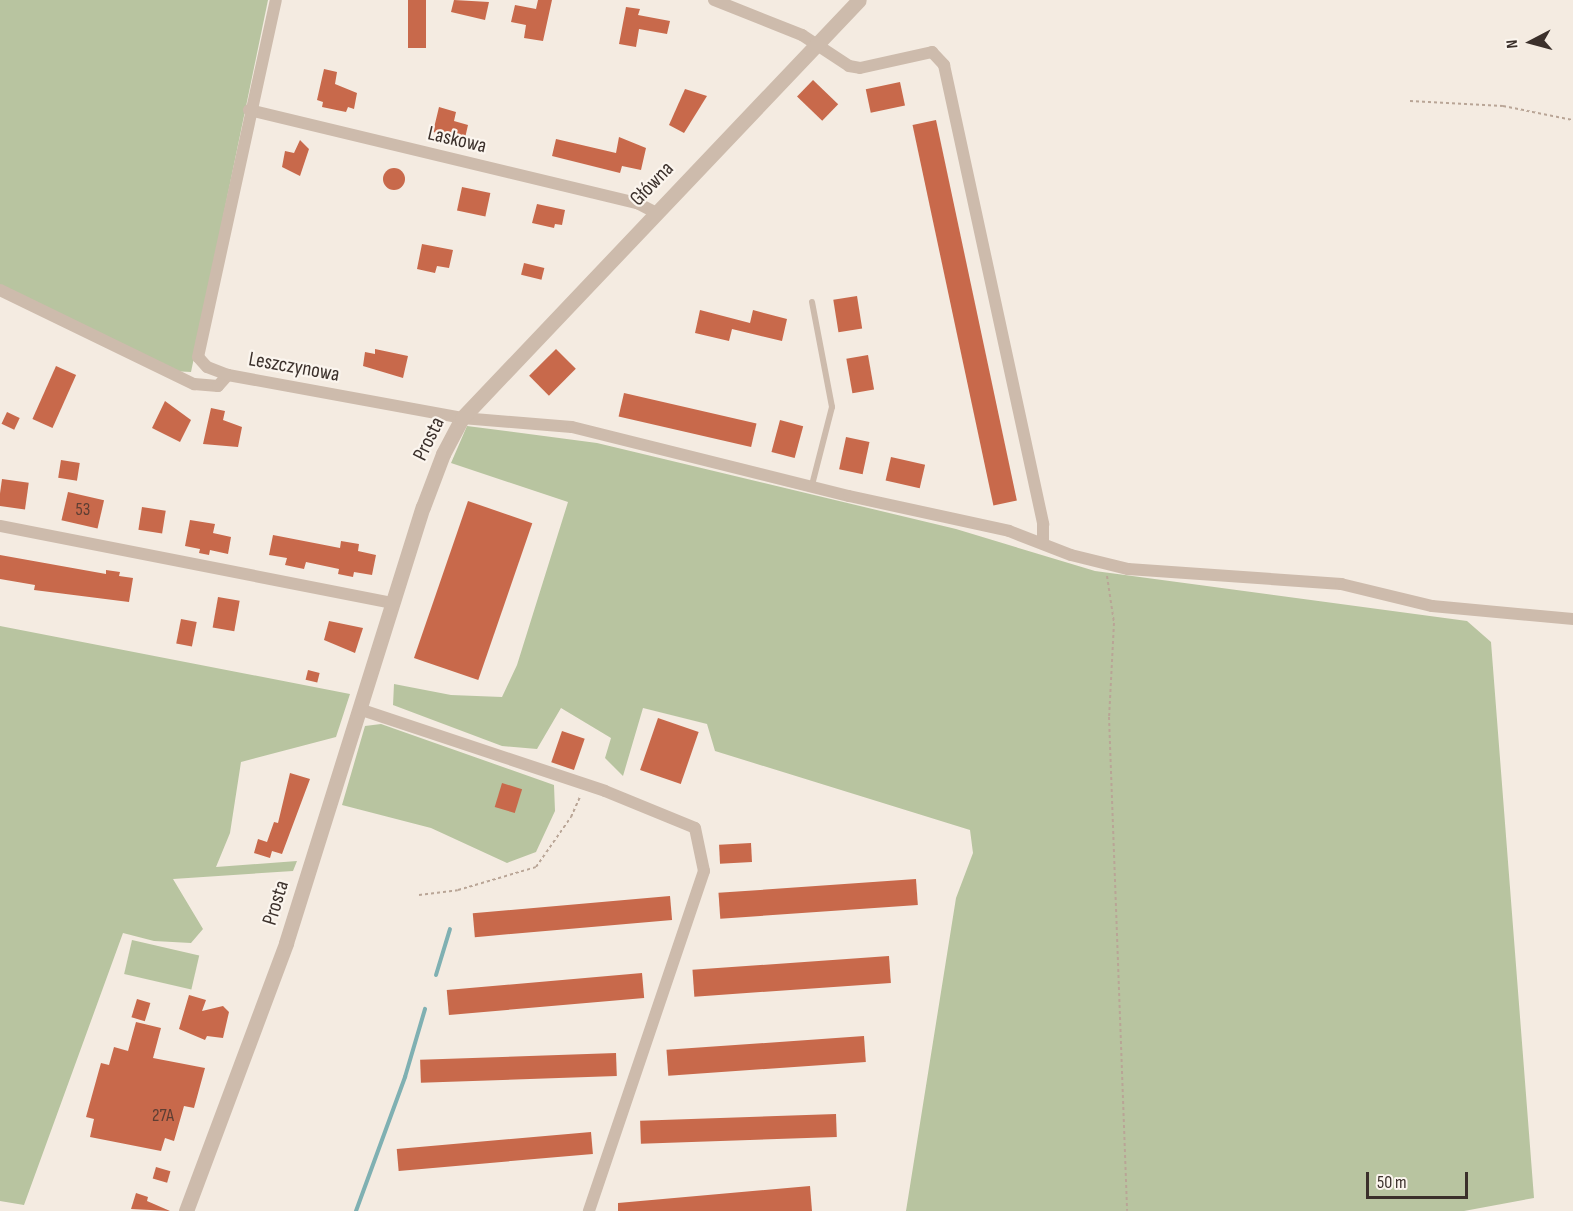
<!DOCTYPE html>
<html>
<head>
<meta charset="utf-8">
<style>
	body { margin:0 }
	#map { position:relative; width:1573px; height:1211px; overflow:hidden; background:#f4ebe1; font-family:"Sofia Sans Condensed",sans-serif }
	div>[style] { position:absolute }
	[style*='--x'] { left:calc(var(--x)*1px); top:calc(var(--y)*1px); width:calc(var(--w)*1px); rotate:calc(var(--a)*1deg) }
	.green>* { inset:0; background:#b8c4a0; transform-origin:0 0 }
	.stream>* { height:4px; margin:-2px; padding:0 2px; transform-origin:2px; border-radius:2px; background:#7fb0b2 }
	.building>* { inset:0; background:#c8694b; transform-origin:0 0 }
	.round { border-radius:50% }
	.path>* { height:2px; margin-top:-1px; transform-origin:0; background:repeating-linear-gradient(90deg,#b9a596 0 3px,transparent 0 6px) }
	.service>* { height:6px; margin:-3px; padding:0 3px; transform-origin:3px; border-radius:3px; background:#cdbbac }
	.minor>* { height:12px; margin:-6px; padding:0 6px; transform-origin:6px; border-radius:6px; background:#cdbbac }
	.tertiary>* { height:15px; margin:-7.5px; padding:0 7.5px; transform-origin:7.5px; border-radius:7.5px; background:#cdbbac }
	span { translate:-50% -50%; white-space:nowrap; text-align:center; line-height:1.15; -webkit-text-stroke:4.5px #fbf5ee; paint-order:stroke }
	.number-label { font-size:18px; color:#5e3e33 }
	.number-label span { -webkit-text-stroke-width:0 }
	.street-label { font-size:21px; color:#3b302b }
	.north { position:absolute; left:1501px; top:12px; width:60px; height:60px; -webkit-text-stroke:4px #fbf5ee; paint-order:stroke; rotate:264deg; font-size:16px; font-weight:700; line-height:24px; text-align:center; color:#3b302b }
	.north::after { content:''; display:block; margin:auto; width:21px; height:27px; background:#3b302b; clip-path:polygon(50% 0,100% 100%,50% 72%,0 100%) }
	.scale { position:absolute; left:1366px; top:1172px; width:102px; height:27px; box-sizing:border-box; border:3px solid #3b302b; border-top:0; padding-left:8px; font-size:18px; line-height:21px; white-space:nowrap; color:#3b302b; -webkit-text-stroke:4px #fbf5ee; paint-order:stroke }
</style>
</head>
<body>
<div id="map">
	<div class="green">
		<i style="clip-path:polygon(0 0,268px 0,191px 372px,172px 371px,0 290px)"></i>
		<i style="clip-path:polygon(467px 426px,597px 443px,956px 529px,1095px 571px,1467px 621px,1491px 642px,1534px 1198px,1464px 1211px,906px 1211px,956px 898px,973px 853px,970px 830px,715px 751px,707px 724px,643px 708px,623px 776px,605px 758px,611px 738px,561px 708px,537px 749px,502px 746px,393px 705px,394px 684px,451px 695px,502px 697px,517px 665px,568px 502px,451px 463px)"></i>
		<i style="clip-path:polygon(0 626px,350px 694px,336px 737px,241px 762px,230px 833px,216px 867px,297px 861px,293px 871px,173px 879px,203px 929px,191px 943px,154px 941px,123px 933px,24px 1205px,0 1201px)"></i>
		<i style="clip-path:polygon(381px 724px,554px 785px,555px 811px,536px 852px,507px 863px,431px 828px,342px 805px,365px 726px)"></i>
		<i style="left:132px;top:940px;width:69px;height:35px;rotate:13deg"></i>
	</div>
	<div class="stream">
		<i style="--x:436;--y:975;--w:48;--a:-73.1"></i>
		<i style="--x:356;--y:1211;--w:143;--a:-69.9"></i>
		<i style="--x:405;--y:1077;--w:71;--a:-73.6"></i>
	</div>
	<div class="building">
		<i style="left:408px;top:0;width:18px;height:48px"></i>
		<i style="clip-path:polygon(454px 0,489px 2px,485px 20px,451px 12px)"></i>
		<i style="clip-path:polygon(538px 0,552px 0,543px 41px,524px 38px,526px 25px,511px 22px,515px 5px,536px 9px)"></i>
		<i style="clip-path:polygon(626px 7px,640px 9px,638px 15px,670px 21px,667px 34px,639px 29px,636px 47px,619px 44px)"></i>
		<i style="clip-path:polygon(324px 69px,337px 72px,335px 84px,357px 93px,354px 109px,348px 107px,346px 112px,322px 107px,323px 102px,317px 100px)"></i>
		<i style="left:813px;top:80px;width:35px;height:23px;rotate:44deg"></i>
		<i style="left:900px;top:82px;width:24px;height:35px;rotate:78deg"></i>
		<i style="clip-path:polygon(685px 89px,707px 96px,684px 133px,669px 125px)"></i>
		<i style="clip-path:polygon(439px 107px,456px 112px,454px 121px,468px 125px,465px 138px,433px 132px)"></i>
		<i style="left:936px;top:120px;width:389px;height:24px;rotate:78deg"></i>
		<i style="clip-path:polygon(619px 137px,646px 148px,641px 170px,622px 166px,620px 173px,552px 156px,556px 139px,616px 153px)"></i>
		<i style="clip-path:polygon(300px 140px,309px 149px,300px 176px,282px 167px,285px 151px,294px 153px)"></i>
		<i class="round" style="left:383px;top:168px;width:22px;height:22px"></i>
		<i style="left:462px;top:187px;width:29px;height:24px;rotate:12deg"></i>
		<i style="clip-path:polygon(537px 204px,565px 210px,562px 225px,555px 224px,554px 228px,532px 223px)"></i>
		<i style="clip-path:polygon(422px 244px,453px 250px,449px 268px,437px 266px,435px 273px,417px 269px)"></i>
		<i style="left:524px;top:263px;width:21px;height:12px;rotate:14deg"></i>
		<i style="left:857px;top:296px;width:33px;height:24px;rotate:81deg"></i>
		<i style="clip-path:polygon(700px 310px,750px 323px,753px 310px,787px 319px,782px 341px,732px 329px,729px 341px,695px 333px)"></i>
		<i style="clip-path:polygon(375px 349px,408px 356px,403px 378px,363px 366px,365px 352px,375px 354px)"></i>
		<i style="left:556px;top:349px;width:28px;height:38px;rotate:45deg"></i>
		<i style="left:868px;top:355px;width:35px;height:22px;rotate:80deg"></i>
		<i style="left:56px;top:366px;width:22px;height:58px;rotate:24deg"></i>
		<i style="left:624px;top:393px;width:136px;height:24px;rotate:13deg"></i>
		<i style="clip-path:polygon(165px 401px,191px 420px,180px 442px,152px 428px)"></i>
		<i style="clip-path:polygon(211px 408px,225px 411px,223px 420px,242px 427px,238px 447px,203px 444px)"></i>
		<i style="left:7px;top:412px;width:14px;height:13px;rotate:25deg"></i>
		<i style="left:780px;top:420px;width:24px;height:33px;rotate:15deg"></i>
		<i style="left:846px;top:437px;width:24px;height:33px;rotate:12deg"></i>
		<i style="left:891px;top:457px;width:35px;height:24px;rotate:13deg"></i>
		<i style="left:61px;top:460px;width:19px;height:18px;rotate:9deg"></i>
		<i style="left:2px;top:479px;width:27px;height:27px;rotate:8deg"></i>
		<i style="left:68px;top:492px;width:37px;height:29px;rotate:13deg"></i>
		<i style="left:468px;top:501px;width:68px;height:166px;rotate:19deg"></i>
		<i style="left:142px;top:507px;width:24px;height:23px;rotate:9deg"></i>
		<i style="clip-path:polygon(190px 520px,215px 524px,213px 533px,231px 537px,228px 554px,210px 550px,209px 555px,199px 553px,200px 549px,185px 546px)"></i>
		<i style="clip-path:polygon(273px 535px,340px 548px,341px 541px,359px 544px,358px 551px,376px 555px,372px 575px,354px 572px,353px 577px,338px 574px,339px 569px,306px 562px,304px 569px,285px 565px,287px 558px,269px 555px)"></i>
		<i style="clip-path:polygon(0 555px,106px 574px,106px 570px,120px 572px,119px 576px,133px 578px,129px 602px,34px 590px,35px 585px,0 579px)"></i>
		<i style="left:218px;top:597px;width:22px;height:31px;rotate:10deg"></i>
		<i style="left:181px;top:619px;width:16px;height:25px;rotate:11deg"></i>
		<i style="clip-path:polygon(329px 621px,363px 628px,355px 653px,324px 640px)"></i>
		<i style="left:308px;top:670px;width:12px;height:10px;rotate:14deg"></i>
		<i style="left:658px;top:718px;width:43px;height:55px;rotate:19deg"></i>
		<i style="left:562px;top:731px;width:24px;height:33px;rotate:19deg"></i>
		<i style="clip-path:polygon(290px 773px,310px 779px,282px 854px,272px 851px,270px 858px,254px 853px,258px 839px,267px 842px,274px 822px,278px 823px)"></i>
		<i style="left:502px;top:783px;width:21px;height:25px;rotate:17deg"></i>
		<i style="left:751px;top:843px;width:19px;height:32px;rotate:87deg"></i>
		<i style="left:916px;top:879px;width:26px;height:198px;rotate:86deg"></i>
		<i style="left:670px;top:896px;width:24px;height:198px;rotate:85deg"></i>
		<i style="left:889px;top:956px;width:27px;height:197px;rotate:86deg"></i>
		<i style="left:642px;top:973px;width:25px;height:196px;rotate:85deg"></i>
		<i style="clip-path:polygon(189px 995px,206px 1000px,202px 1011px,223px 1006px,229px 1012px,223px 1038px,207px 1036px,205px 1040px,179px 1029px)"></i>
		<i style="left:137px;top:999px;width:14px;height:19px;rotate:17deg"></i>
		<i style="clip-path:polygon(136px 1022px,161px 1028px,153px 1058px,205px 1068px,194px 1108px,184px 1106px,174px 1141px,165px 1138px,161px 1151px,90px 1137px,94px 1119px,86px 1117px,101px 1063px,109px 1065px,114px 1047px,128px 1051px)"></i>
		<i style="left:864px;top:1036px;width:26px;height:198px;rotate:86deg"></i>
		<i style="left:616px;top:1053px;width:23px;height:196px;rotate:88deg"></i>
		<i style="left:836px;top:1114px;width:23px;height:196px;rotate:88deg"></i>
		<i style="left:591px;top:1132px;width:22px;height:195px;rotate:85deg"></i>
		<i style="left:156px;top:1167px;width:15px;height:12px;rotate:16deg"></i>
		<i style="clip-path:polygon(810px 1186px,812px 1211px,618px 1211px,618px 1203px)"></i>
		<i style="clip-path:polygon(136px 1193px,148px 1197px,147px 1201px,170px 1211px,131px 1209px)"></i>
	</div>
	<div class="path">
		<i style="--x:1410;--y:101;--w:93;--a:3.1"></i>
		<i style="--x:1503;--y:106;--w:71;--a:11.3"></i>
		<i style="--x:1107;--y:576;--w:48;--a:81.5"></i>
		<i style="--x:1114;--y:623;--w:94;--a:93"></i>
		<i style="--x:1109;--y:717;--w:494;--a:87.9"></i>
		<i style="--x:419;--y:895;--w:39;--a:-7"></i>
		<i style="--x:458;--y:890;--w:81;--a:-16.4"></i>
		<i style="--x:536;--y:867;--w:61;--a:-55"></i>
		<i style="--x:571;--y:817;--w:24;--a:-66"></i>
	</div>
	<div class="service">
		<i style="--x:812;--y:302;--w:107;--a:79.2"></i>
		<i style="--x:832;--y:407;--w:81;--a:104.4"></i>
	</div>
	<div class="minor">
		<i style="--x:714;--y:0;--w:95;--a:21.7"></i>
		<i style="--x:802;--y:35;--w:56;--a:33.4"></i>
		<i style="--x:849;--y:66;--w:11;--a:10"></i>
		<i style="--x:860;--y:68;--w:74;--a:-12.5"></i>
		<i style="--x:932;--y:52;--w:18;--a:47"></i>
		<i style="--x:944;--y:65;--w:470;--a:77.8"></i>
		<i style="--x:1043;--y:524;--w:19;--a:90"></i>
		<i style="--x:249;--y:110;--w:399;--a:13.5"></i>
		<i style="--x:637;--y:203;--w:20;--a:27"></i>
		<i style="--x:0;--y:290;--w:216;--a:25.9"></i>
		<i style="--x:194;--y:384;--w:24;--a:5"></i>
		<i style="--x:218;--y:386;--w:15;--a:-48"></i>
		<i style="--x:228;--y:375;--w:238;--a:10.4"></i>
		<i style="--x:462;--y:418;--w:110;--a:4.7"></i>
		<i style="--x:572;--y:427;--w:285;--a:14"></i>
		<i style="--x:849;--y:496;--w:164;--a:12.3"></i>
		<i style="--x:1009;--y:531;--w:66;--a:21.2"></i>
		<i style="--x:1071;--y:555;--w:59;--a:13.8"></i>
		<i style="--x:1128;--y:569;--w:214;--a:4"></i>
		<i style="--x:1341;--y:584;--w:94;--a:13.6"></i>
		<i style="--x:1432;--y:606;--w:142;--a:5.3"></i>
		<i style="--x:228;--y:375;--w:22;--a:-159"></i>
		<i style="--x:207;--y:367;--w:13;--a:-132"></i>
		<i style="--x:198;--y:357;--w:365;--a:-77.7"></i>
		<i style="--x:0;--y:526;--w:399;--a:11.1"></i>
		<i style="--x:359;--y:709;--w:259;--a:18.4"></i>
		<i style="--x:605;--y:791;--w:97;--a:22.3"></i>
		<i style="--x:695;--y:828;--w:44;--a:78.2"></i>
		<i style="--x:704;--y:871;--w:359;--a:108.7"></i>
	</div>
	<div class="tertiary">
		<i style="--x:186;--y:1211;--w:286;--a:-69.5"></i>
		<i style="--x:286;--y:943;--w:457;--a:-72.6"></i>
		<i style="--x:423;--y:507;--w:57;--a:-69.3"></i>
		<i style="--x:443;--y:454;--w:41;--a:-62.2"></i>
		<i style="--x:462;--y:418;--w:576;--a:-46.48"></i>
	</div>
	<div class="number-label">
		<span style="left:83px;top:510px">53</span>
		<span style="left:163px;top:1116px">27A</span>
	</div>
	<div class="street-label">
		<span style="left:457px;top:140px;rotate:13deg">Laskowa</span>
		<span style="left:652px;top:184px;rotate:-46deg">Główna</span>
		<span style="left:294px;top:367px;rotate:10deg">Leszczynowa</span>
		<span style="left:429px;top:439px;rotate:-64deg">Prosta</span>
		<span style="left:276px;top:903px;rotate:-73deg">Prosta</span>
	</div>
	<div class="north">N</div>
	<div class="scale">50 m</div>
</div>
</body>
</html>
